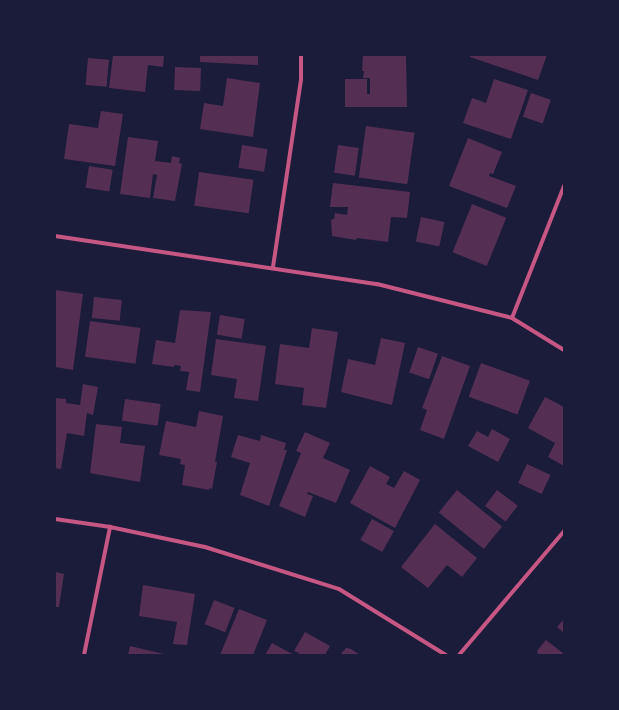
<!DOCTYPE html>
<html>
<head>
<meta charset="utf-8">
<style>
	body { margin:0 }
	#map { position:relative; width:619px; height:710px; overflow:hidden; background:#1b1b3a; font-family:"Nunito Sans",sans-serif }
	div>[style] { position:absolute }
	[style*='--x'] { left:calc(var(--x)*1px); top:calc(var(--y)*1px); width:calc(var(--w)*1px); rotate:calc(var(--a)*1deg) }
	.building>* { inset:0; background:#542f53; transform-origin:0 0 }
	.minor>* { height:4px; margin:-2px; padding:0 2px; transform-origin:2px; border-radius:2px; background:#c65784 }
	span { translate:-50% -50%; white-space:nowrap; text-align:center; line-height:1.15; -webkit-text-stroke:4px #1b1b3a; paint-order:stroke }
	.frame { position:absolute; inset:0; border:56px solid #1b1b3a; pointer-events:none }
</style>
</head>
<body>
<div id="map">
	<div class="building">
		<i style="clip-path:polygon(113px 55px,164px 55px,163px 67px,148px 65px,145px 92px,109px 88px)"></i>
		<i style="clip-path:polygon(200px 55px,258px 55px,258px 65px,200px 62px)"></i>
		<i style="clip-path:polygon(363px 55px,406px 56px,407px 107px,345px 107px,345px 79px,367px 79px,367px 94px,370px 94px,370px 78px,363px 78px,364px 71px,362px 71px)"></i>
		<i style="clip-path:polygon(470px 55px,547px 55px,538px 80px,470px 57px)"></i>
		<i style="left:88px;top:58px;width:21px;height:27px;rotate:5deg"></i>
		<i style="left:175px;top:67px;width:26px;height:23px;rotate:2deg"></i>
		<i style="clip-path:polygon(227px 78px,260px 83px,253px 137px,200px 129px,204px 103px,223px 106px)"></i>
		<i style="clip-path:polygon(494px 79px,528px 90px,511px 139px,463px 123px,472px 98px,486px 103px)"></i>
		<i style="left:531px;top:93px;width:21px;height:25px;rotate:19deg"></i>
		<i style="clip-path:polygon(101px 111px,123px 114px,115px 166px,64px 159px,69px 124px,98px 128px)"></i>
		<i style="left:366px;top:126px;width:49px;height:52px;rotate:8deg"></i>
		<i style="clip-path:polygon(128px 137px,158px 141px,155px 161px,171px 163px,172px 156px,180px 158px,179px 163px,182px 164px,175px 201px,153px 198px,157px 175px,153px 174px,150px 198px,120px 194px)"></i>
		<i style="clip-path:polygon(468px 138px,502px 152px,493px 174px,490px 173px,489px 176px,516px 186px,507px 208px,449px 186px)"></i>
		<i style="left:242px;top:145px;width:26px;height:23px;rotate:9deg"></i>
		<i style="left:338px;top:145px;width:21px;height:28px;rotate:8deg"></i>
		<i style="left:89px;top:166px;width:24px;height:22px;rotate:9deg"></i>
		<i style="left:199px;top:172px;width:55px;height:34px;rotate:8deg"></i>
		<i style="clip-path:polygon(333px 183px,410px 192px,407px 218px,391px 217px,388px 242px,357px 238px,356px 240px,332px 236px,331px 220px,334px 219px,335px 213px,347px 215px,348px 207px,330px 207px)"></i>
		<i style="left:472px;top:204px;width:37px;height:52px;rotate:22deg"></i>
		<i style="left:421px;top:217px;width:24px;height:25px;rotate:12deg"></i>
		<i style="clip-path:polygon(55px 290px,83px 294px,73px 370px,55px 367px)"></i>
		<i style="left:94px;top:297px;width:28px;height:21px;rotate:6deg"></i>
		<i style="clip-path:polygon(180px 310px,211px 312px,200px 392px,186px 390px,189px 372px,180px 371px,181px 366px,174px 365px,174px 367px,152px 364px,156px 340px,175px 343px)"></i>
		<i style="left:220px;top:315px;width:25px;height:20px;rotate:9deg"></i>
		<i style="left:90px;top:321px;width:51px;height:36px;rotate:8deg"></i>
		<i style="clip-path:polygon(312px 328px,338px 332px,326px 408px,302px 405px,304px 388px,275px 384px,280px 344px,309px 348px)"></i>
		<i style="clip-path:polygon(381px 338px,405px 343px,392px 405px,341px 392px,348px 359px,375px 365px)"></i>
		<i style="clip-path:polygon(216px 339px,266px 346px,258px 401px,234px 398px,237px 379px,211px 375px)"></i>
		<i style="left:418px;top:347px;width:21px;height:27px;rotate:19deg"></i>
		<i style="clip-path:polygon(442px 356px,470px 366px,444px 439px,420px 430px,427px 410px,422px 408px)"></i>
		<i style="left:481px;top:363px;width:52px;height:36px;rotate:20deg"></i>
		<i style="clip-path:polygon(83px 384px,98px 387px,93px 415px,87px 413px,84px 436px,67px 433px,61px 469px,55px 468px,55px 398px,66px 399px,66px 403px,80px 405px)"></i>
		<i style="clip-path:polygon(545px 397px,564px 407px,564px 466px,548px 457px,555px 443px,528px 428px)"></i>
		<i style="left:125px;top:399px;width:36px;height:22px;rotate:8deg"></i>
		<i style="clip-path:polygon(199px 411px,223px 416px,215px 462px,217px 462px,212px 489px,209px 488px,209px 490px,182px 485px,185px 465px,180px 464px,181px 459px,159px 455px,166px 421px,196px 427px)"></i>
		<i style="clip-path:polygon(96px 424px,122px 427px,120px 443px,145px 446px,140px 482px,90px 473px)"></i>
		<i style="clip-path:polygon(492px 429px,510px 439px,498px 462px,468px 446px,477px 431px,488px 437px)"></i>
		<i style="clip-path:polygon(305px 432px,330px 443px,323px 458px,350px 470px,336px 503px,308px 492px,307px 494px,313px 496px,305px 517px,279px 506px,301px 453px,296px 451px)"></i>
		<i style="clip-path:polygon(238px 435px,260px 441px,261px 435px,286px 443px,284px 450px,287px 450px,269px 506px,240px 495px,250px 463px,231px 457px)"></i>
		<i style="left:527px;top:464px;width:26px;height:21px;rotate:25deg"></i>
		<i style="clip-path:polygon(370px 466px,390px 477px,386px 484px,394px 488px,404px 471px,420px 480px,395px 528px,350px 503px)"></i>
		<i style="left:457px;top:490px;width:58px;height:29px;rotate:39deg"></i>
		<i style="left:497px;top:490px;width:26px;height:20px;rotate:37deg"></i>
		<i style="left:372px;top:519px;width:25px;height:24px;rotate:29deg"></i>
		<i style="clip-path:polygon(435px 524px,477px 558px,462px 577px,447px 565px,428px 588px,401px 567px)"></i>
		<i style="clip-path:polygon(55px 572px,64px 574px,59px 607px,55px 607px)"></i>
		<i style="clip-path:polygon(143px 585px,195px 594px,187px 645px,173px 644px,177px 622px,139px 616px)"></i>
		<i style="left:214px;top:600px;width:22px;height:26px;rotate:21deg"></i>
		<i style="clip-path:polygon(239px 609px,267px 620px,253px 655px,220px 655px)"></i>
		<i style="clip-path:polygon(564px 619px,564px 633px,557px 627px)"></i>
		<i style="clip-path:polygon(305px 632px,330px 646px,325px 655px,297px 655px,299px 653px,294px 651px)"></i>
		<i style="clip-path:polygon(546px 640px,564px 654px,564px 655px,536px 655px,538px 653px,537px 651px)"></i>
		<i style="clip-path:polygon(272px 643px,294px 655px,265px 655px)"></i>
		<i style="clip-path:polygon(130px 646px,164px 654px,164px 655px,128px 655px)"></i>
		<i style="clip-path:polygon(346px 648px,351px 649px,360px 655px,340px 655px)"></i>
	</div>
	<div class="minor">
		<i style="--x:55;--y:236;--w:326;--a:8.5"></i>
		<i style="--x:377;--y:284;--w:139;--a:14.1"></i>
		<i style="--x:512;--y:318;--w:61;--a:31.6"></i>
		<i style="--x:273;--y:267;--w:189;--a:-81.5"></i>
		<i style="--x:301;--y:80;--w:25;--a:-90"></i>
		<i style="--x:512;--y:318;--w:142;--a:-68.5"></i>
		<i style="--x:55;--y:519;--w:56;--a:8.3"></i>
		<i style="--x:110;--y:527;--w:97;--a:11.9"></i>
		<i style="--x:205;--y:547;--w:140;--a:17.4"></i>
		<i style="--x:339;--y:589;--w:126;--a:31.7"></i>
		<i style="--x:84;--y:655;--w:131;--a:-78.5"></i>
		<i style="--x:459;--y:655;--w:162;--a:-49.7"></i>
	</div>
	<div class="frame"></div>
</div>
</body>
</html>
